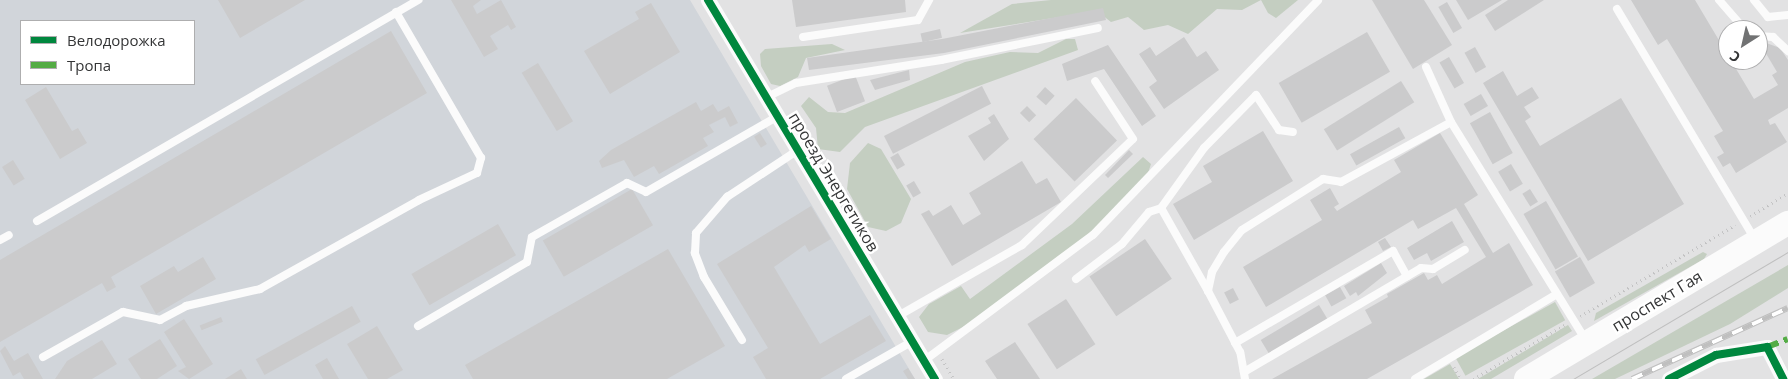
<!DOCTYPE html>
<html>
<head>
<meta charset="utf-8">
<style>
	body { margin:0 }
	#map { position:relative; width:1788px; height:379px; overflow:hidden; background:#e2e2e3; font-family:"Open Sans",sans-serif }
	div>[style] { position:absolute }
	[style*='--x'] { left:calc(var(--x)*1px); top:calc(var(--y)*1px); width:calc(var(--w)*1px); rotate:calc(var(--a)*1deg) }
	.built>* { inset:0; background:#d1d5da }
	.green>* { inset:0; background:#c4cec1; transform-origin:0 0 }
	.building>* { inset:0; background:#cbcbcc; transform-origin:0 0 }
	.path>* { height:2.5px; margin-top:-1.25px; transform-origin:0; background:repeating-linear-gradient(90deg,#c3c3c4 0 1px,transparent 0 5px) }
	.lane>* { height:8px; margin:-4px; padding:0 4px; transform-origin:4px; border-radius:4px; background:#fbfbfb }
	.street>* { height:15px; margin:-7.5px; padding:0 7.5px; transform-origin:7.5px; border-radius:7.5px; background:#fbfbfb }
	.primary>* { height:24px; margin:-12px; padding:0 12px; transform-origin:12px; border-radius:12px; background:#fbfbfb }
	.tram>* { height:1px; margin:-0.5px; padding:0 0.5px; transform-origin:0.5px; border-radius:0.5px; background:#bfbfbf }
	.rail>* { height:5.5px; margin-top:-2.75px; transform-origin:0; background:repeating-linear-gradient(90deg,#fff 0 11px,#bfbfbf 0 22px); box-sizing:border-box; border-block:1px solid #bfbfbf }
	.quiet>* { height:6px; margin-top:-3px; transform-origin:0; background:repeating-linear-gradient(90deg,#54ac45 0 12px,transparent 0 18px) }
	.cycleway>* { height:8px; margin:-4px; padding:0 4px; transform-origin:4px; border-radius:4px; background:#00873e }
	span { translate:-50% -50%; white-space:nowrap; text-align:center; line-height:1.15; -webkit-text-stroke:5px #fff; paint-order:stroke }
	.street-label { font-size:16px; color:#343536 }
	.legend { position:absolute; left:20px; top:20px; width:175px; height:65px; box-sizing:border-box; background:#fff; border:1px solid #aeaeaf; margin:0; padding:6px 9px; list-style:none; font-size:15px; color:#343536 }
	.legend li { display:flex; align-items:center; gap:10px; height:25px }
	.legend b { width:25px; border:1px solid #aeaeaf }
	.north { position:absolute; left:1718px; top:20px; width:50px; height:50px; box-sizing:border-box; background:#fff; border:1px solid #aeaeaf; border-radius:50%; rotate:215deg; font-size:14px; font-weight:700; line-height:20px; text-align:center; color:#343536 }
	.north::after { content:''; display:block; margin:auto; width:18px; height:22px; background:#717273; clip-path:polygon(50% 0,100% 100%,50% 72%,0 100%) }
</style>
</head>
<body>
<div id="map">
	<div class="built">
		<i style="clip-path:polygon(evenodd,0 0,690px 0,915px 379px,0 379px,0 0,21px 21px,194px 21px,194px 84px,21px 84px,21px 21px)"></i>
	</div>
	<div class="green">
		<i style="clip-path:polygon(1051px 0,1261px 0,1242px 10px,1217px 9px,1188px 34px,1168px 25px,1144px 30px,1128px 17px,1111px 22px,1097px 11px,960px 33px,1012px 4px)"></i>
		<i style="clip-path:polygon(1261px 0,1298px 0,1276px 18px,1268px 13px)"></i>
		<i style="clip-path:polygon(1066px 39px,1075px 39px,1078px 50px,865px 127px,840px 152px,818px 149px,816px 128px,801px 106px,809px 97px,828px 112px,845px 113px,965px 62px,1010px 52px,1038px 53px)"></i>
		<i style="clip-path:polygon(832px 44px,845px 50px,806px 58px,798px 77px,780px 86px,771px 84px,761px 66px,760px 54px,765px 49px)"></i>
		<i style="clip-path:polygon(868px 143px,881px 149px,911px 199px,901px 223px,886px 231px,868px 227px,847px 189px,850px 163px)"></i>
		<i style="clip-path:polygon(1143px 157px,1151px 164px,1148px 173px,1090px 235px,969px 324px,947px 335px,928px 332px,919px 317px,929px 304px,961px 286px,970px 299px,1072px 224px)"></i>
		<i style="clip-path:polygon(1703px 252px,1707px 254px,1704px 259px,1594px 321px,1596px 313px)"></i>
		<i style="clip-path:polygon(1788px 265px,1788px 288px,1730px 324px,1615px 379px,1592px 379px)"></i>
		<i style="left:1555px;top:302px;width:21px;height:114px;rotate:61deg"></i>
		<i style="clip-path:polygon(1568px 325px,1572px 331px,1491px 379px,1478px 379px)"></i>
		<i style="clip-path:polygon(1450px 364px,1459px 379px,1424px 379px)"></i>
	</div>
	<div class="building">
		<i style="clip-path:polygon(218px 0,305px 0,240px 38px)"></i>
		<i style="clip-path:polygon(451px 0,481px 0,473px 6px,477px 14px,501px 0,516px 27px,511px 30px,508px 25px,490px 36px,498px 49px,484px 57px)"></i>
		<i style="clip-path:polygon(792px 0,905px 0,906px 12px,796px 27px)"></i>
		<i style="clip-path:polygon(1372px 0,1424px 0,1452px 45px,1413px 69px)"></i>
		<i style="clip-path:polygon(1456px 0,1502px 0,1468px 20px)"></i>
		<i style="clip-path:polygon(1508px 0,1544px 0,1495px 31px,1485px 15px)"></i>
		<i style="clip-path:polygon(1631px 0,1695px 0,1754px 99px,1778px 85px,1772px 75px,1777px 72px,1758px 40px,1780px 48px,1788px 60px,1788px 108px,1768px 120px,1770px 125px,1775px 123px,1787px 142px,1736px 173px,1730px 163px,1723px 167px,1717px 157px,1724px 153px,1714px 136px,1723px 131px,1667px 39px,1658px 45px)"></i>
		<i style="left:1447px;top:2px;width:30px;height:10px;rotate:60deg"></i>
		<i style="clip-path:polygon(651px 3px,680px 52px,610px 94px,584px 51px,639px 19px,635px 12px)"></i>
		<i style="clip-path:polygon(1103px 8px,1106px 20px,944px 53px,809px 70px,807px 58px,942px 39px)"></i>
		<i style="left:940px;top:29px;width:9px;height:20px;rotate:77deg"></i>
		<i style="clip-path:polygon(391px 31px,427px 93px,111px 277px,116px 287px,107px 292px,102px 283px,0 342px,0 260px)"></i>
		<i style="left:1367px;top:32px;width:46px;height:102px;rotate:60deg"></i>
		<i style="clip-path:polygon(1184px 37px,1197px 57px,1206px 51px,1219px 70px,1164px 109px,1149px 87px,1157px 81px,1139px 54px,1150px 47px,1156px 56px)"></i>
		<i style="clip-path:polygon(1108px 45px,1156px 116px,1142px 126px,1104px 69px,1067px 81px,1062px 64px)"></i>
		<i style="left:1475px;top:47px;width:23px;height:12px;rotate:61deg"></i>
		<i style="left:1449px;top:57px;width:30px;height:11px;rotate:60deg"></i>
		<i style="left:538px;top:63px;width:68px;height:19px;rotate:59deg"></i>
		<i style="clip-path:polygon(909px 70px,910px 80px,875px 90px,870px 80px)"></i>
		<i style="clip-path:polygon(1503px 71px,1517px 96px,1532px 87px,1539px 98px,1524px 107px,1531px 117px,1525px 121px,1540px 146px,1621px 98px,1684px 204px,1588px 261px,1483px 83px)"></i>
		<i style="left:855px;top:75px;width:28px;height:30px;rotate:69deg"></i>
		<i style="left:1401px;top:81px;width:25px;height:91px;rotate:58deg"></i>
		<i style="left:982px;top:86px;width:20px;height:110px;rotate:63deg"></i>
		<i style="clip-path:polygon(46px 87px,72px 131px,78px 128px,87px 143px,60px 159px,25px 100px)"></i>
		<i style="left:1045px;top:87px;width:13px;height:13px;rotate:42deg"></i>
		<i style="left:1481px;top:94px;width:14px;height:20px;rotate:60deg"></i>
		<i style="left:1076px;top:98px;width:59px;height:59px;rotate:46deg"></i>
		<i style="clip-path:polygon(696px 102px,701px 111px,713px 104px,718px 112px,729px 106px,738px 123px,730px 127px,725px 117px,709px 125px,714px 132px,703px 138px,708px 146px,659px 174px,654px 166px,634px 177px,624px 160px,602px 168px,599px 161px,611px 150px)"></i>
		<i style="left:1027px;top:106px;width:13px;height:10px;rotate:45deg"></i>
		<i style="left:1490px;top:112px;width:47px;height:23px;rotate:61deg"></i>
		<i style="clip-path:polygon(994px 114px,1009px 139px,984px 161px,968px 136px,991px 123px,988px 118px)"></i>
		<i style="left:1399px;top:127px;width:13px;height:56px;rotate:61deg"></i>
		<i style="clip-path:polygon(1263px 131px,1293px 181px,1194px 240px,1173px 204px,1212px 182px,1203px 166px)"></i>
		<i style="left:760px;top:133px;width:13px;height:7px;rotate:58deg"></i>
		<i style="clip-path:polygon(1440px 133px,1478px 195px,1464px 204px,1493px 253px,1509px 243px,1533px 285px,1367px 379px,1272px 379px,1372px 323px,1365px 310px,1388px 297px,1387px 294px,1424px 273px,1428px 280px,1437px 275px,1442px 284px,1486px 257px,1456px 208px,1418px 229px,1413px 220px,1266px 307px,1243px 267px,1322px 220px,1310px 200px,1330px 188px,1339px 204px,1334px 207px,1337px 211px,1401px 172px,1394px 160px)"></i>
		<i style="clip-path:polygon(1129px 150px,1133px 154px,1108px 178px,1105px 175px)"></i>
		<i style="left:898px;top:153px;width:14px;height:9px;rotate:60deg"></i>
		<i style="left:13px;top:160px;width:22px;height:13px;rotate:58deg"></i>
		<i style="clip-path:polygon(1022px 161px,1036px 184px,1047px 178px,1061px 202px,952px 266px,921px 214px,929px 210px,933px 216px,951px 205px,963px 225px,981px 214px,969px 193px)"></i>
		<i style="left:1511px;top:164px;width:23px;height:15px;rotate:59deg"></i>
		<i style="left:914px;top:181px;width:14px;height:9px;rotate:60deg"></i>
		<i style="left:632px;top:189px;width:42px;height:103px;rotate:60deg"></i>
		<i style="left:1530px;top:189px;width:15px;height:9px;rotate:58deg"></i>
		<i style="left:1546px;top:201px;width:64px;height:26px;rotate:60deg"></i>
		<i style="clip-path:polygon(811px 206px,831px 239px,809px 252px,805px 245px,774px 267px,820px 344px,870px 315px,886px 341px,820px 379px,766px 379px,753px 357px,768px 348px,717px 264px)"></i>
		<i style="clip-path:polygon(1452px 221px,1464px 242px,1431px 261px,1427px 253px,1414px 260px,1407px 248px)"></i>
		<i style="left:498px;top:224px;width:36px;height:100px;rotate:60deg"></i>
		<i style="clip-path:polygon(1385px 238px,1391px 247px,1383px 251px,1378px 242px)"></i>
		<i style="left:1145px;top:239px;width:48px;height:67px;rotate:56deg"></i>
		<i style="clip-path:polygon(668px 249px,725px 346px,667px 379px,473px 379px,465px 365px)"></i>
		<i style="clip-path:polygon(203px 257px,216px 279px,156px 314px,140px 286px,174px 266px,178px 272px)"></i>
		<i style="left:1580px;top:257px;width:30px;height:29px;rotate:60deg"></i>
		<i style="clip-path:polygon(1381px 263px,1387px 273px,1358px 296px,1356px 292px,1350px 296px,1344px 286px)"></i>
		<i style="left:1340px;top:287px;width:13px;height:17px;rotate:61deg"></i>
		<i style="left:1233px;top:288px;width:13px;height:10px;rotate:63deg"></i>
		<i style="left:1066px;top:299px;width:54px;height:46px;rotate:57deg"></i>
		<i style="left:1319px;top:305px;width:17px;height:68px;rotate:59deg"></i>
		<i style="left:352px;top:306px;width:18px;height:110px;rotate:61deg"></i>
		<i style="left:221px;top:317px;width:5px;height:23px;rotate:68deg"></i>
		<i style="clip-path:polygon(184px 319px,213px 364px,189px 379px,178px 371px,186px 367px,164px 332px)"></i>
		<i style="clip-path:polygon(377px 326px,403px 370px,387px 379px,368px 379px,347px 344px)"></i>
		<i style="clip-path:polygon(160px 339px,177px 366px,157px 379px,141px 379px,128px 359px)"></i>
		<i style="clip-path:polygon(102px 340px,117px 364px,92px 379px,55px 379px,67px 361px)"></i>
		<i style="clip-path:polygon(1015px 342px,1040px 379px,997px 379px,985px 361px)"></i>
		<i style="clip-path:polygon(5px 346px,14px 361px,28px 353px,43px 379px,24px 379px,20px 372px,13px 376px,0 351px)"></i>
		<i style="clip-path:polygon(327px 358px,339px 379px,323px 379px,315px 365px)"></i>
		<i style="clip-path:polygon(908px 368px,913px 376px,915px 379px,908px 379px,903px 371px)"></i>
		<i style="clip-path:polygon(241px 369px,247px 379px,225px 379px)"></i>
	</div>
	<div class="path">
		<i style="--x:1750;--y:216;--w:44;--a:-31.2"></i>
		<i style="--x:1580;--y:316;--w:180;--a:-30.4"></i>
		<i style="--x:942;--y:359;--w:23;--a:59"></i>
		<i style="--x:1454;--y:367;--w:14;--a:60"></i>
		<i style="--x:1473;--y:379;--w:106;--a:-30.7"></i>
	</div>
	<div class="lane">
		<i style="--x:1719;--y:0;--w:40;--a:49"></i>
		<i style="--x:1754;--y:0;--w:22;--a:51"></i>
		<i style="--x:1768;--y:17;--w:20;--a:-6"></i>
		<i style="--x:1617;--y:9;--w:269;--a:59.1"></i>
		<i style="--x:1758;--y:36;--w:15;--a:4"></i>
		<i style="--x:1773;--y:37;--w:21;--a:43"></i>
		<i style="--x:803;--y:37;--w:116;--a:-8.4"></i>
		<i style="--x:918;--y:20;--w:23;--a:-61"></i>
		<i style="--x:1426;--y:67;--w:60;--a:65.6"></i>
		<i style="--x:1451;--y:122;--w:257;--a:58.3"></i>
		<i style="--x:767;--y:97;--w:32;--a:-26"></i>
		<i style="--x:796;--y:83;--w:147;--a:-9"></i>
		<i style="--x:941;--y:60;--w:160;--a:-11.5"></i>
		<i style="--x:37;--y:221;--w:441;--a:-30.1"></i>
		<i style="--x:0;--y:240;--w:10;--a:-29"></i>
		<i style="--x:1076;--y:279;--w:58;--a:-37.3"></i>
		<i style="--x:1122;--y:244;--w:42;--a:-49.8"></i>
		<i style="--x:1149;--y:212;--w:13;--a:-18"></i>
		<i style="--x:1208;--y:291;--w:95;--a:-119.5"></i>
		<i style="--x:1161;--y:208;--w:74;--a:-54.4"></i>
		<i style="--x:1204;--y:148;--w:74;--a:-45.5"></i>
		<i style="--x:1256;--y:95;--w:42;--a:56.7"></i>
		<i style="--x:1279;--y:130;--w:14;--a:8"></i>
		<i style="--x:898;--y:316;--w:143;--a:-29.8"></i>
		<i style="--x:1022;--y:245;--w:153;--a:-43.7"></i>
		<i style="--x:1133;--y:139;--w:69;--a:-123.2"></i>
		<i style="--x:418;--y:326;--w:126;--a:-30.4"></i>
		<i style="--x:527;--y:262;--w:25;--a:-79"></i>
		<i style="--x:532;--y:237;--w:109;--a:-29.6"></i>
		<i style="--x:627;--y:183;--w:21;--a:25"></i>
		<i style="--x:646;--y:192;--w:152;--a:-29.9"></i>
		<i style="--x:742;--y:340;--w:74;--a:-121.1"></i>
		<i style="--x:704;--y:277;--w:26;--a:-111"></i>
		<i style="--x:695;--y:253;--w:20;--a:-87"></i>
		<i style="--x:696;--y:233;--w:48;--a:-49.3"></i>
		<i style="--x:727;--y:197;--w:85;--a:-33.5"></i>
		<i style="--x:1235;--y:343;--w:183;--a:-30.2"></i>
		<i style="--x:1393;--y:251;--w:29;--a:61"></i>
		<i style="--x:43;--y:357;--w:92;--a:-29.4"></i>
		<i style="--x:123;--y:312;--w:38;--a:12"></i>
		<i style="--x:160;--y:320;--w:30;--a:-28"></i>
		<i style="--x:186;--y:306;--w:76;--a:-12.9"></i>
		<i style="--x:260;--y:289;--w:182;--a:-29.2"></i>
		<i style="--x:419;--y:200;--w:64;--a:-25"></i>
		<i style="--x:477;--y:173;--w:16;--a:-75"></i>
		<i style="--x:481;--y:158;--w:169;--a:-120.2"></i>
		<i style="--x:925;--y:360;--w:209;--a:-36.7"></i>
		<i style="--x:1093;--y:235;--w:325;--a:-46.2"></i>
		<i style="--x:1244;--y:372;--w:205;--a:-30.4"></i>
		<i style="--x:1421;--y:268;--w:12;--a:5"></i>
		<i style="--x:1433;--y:269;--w:37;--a:-31"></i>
		<i style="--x:846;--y:379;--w:77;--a:-29.6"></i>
		<i style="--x:1245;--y:379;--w:27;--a:-100"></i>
		<i style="--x:1240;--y:352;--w:69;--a:-117.7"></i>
		<i style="--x:1208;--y:291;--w:19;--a:-78"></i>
		<i style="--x:1212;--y:272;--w:23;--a:-59"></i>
		<i style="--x:1224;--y:252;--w:28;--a:-51"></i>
		<i style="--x:1242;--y:230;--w:96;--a:-32.2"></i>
		<i style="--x:1323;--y:179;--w:18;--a:9"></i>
		<i style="--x:1341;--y:182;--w:125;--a:-28.6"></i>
		<i style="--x:1415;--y:379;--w:165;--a:-30.9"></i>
	</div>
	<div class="street">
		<i style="--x:708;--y:0;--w:442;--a:59.1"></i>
		<i style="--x:1669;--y:379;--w:53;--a:-27.1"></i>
		<i style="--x:1716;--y:355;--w:52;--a:-8.9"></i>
		<i style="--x:1767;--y:347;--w:36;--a:63"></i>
	</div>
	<div class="primary">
		<i style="--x:1526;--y:379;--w:305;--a:-30.8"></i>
	</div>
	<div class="tram">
		<i style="--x:1573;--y:379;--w:250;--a:-30.6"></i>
	</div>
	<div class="rail">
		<i style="--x:1632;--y:379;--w:171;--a:-24.5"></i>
	</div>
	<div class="quiet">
		<i style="--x:1767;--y:347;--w:22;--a:-21"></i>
	</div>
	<div class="cycleway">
		<i style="--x:708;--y:0;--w:442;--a:59.1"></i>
		<i style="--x:1669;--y:379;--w:53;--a:-27.1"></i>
		<i style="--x:1716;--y:355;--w:52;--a:-8.9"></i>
		<i style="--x:1767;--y:347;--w:36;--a:63"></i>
	</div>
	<div class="street-label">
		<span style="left:834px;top:182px;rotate:59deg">проезд Энергетиков</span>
		<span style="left:1657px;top:301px;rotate:-31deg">проспект Гая</span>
	</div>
	<ul class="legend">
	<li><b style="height:6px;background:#00873e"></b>Велодорожка</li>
	<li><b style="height:6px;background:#54ac45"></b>Тропа</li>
	</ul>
	<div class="north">С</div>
</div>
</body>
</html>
